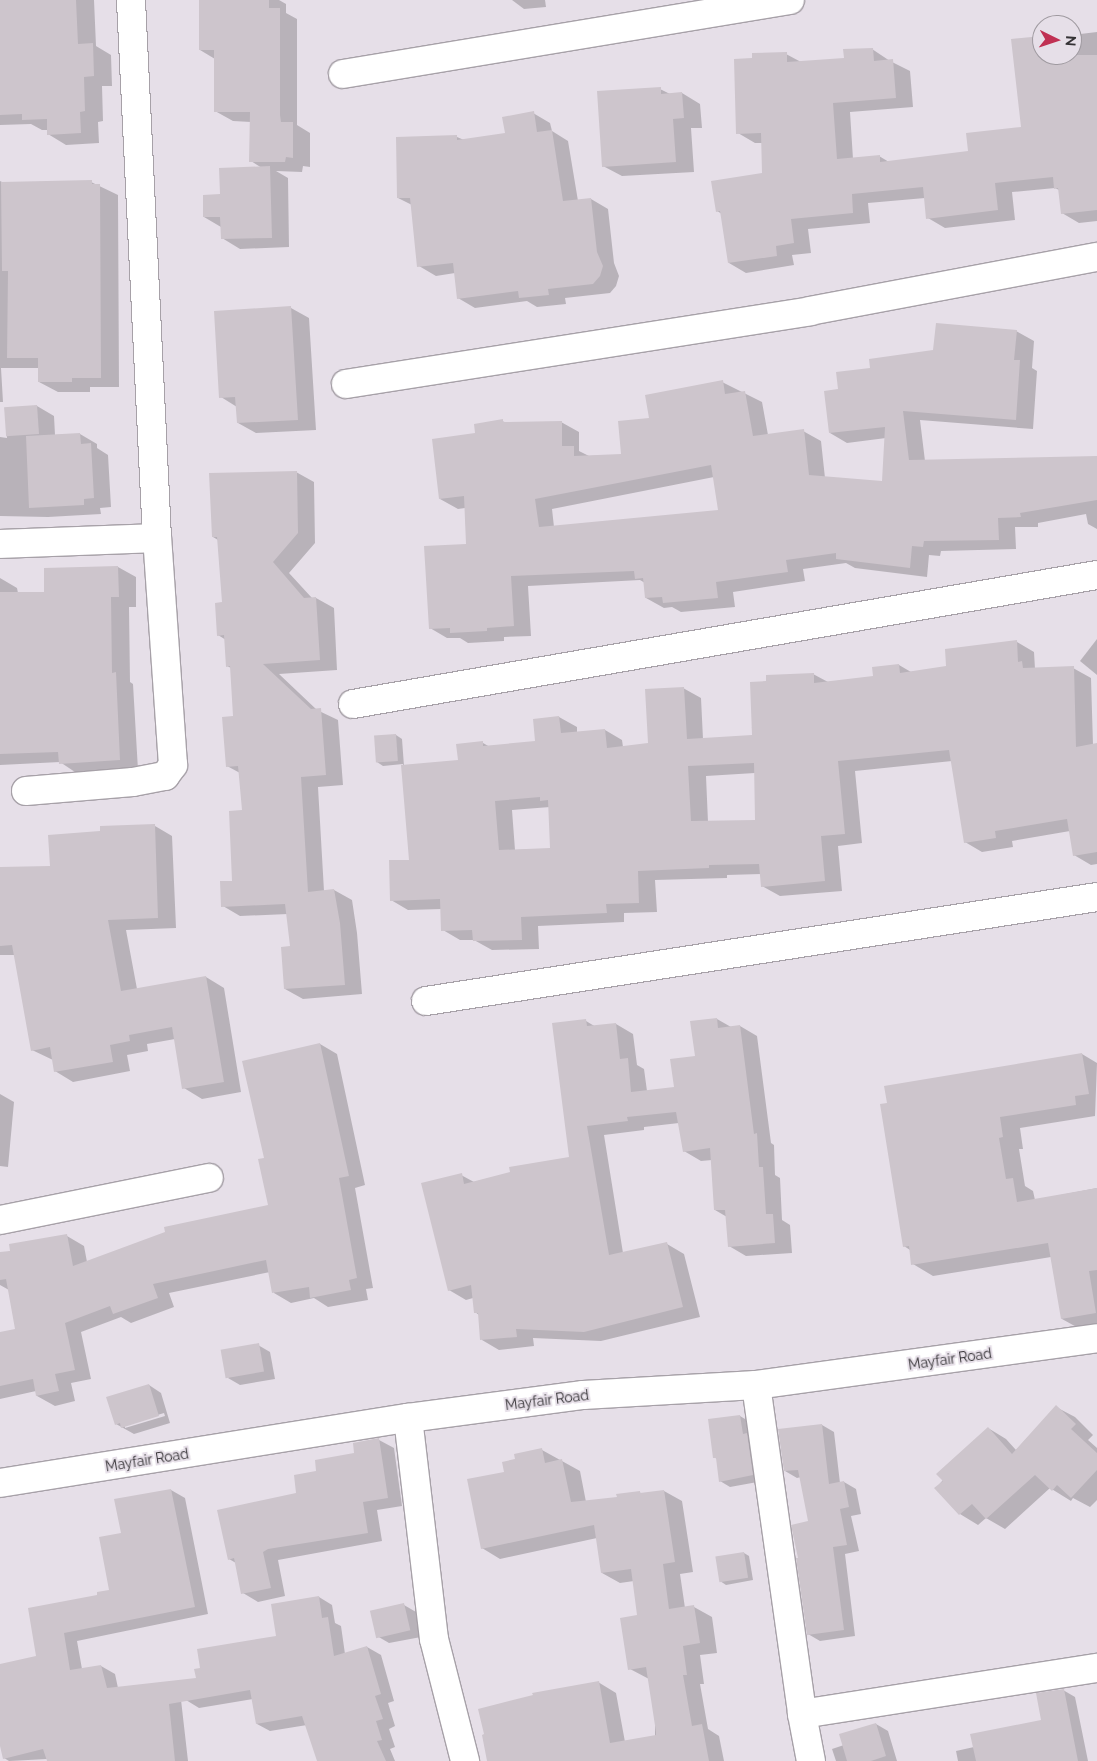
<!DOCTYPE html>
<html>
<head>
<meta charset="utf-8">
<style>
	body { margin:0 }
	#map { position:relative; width:1097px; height:1761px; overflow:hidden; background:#e6dfe8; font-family:Raleway,sans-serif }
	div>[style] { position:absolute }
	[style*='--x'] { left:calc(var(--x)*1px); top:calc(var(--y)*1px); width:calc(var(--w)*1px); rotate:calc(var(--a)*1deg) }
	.shadow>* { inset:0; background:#0003 }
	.building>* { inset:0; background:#cdc5cc; transform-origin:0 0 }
	.roads { filter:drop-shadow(1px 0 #a7a1a8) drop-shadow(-1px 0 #a7a1a8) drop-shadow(0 1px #a7a1a8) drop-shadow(0 -1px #a7a1a8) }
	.minor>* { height:28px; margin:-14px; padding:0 14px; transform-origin:14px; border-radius:14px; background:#fff }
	span { translate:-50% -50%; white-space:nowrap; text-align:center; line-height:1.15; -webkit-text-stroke:4px #e6dfe8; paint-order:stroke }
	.street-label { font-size:14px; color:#343235 }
	.north { position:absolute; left:1032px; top:15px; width:50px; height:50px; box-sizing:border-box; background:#e6dfe8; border:1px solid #9f9aa0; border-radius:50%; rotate:94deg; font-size:14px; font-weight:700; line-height:20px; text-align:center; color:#343235 }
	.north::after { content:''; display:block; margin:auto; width:18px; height:22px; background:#c03053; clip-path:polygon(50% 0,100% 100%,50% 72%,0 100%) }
</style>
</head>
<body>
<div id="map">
	<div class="shadow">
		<i style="clip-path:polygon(0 0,94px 0,96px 46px,111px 55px,112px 86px,102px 86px,103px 121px,98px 122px,99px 143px,66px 145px,48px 134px,48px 130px,42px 130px,31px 124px,0 125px)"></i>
		<i style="clip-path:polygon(200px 0,279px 0,286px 4px,286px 13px,297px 19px,297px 125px,310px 133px,310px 167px,303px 166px,302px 172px,276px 171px,288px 178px,289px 247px,240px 249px,222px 238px,221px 227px,204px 217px,221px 196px,262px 168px,251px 161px,251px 122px,233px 121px,215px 111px,215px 59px,200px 50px)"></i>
		<i style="clip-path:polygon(512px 0,545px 0,546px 7px,524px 9px)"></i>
		<i style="clip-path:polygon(1097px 32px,1097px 221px,1079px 223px,1062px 213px,1059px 190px,1055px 188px,1012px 192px,1015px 220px,945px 228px,928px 218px,925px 198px,868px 203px,870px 223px,808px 229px,811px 253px,792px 255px,794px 265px,746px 273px,729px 263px,722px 214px,717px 211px,763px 174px,763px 143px,755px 143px,738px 133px,786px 54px,801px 62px,845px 59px,872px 49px,890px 61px,910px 71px,913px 107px,850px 112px,853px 159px,879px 156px,889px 162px,969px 152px,1022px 128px,1042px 38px,1042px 55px,1072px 55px,1072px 35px)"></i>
		<i style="clip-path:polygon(660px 89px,670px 94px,682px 93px,700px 104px,702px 128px,691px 128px,694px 172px,622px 176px,603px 166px)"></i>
		<i style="clip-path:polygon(533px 113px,550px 123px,552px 131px,568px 141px,578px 201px,591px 199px,608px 209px,614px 263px,619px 276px,616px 286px,610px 293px,565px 298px,566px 304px,537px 307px,527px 301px,475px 308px,458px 298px,455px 273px,436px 276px,419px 266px,412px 205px,398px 198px,457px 137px,464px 140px,507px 134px)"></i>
		<i style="clip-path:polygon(0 181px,4px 183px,91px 182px,118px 195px,119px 387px,90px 387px,90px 392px,58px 392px,39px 382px,39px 368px,1px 368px,3px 402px,0 402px)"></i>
		<i style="clip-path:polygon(291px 308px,309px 318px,316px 430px,256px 433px,238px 423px,237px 407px,221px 397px)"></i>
		<i style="clip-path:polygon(evenodd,1016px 331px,1034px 341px,1032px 368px,1037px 371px,1033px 429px,920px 420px,925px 461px,1097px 457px,1097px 529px,1088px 524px,1086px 514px,1038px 523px,1038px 527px,1015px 527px,1016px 549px,941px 551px,940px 556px,929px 555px,927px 577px,855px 568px,846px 563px,803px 569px,805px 581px,733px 592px,735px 607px,681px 612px,672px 607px,664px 608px,646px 598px,645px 583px,640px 580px,528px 586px,531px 636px,504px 637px,504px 641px,468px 643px,460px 638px,447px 638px,430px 628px,467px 545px,465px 508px,458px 509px,440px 499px,477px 434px,502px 421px,507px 423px,561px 422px,579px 432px,579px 451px,589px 456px,622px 455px,651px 419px,722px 382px,762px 402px,768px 435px,803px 431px,821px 441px,825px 478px,883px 482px,886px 438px,847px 443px,830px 433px,839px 390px,871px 370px,1016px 331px,714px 477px,719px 511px,554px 527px,552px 509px,714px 477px)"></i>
		<i style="clip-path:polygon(37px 406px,54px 416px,55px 435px,80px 434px,97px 444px,97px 448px,108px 455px,111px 507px,100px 508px,101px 514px,48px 517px,0 516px,0 437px,7px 438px,5px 408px)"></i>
		<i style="clip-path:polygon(296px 472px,314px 482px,315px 543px,289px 573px,312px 598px,316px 598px,334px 608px,337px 670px,279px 674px,317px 710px,338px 720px,343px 785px,318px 787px,324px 891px,334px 890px,352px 900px,357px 933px,362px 994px,303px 999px,285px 989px,292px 947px,288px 914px,240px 916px,223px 906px,234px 882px,243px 812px,240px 773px,227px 766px,235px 717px,231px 668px,227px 666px,226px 640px,218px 635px,223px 603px,218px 540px,213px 537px)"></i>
		<i style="clip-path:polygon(118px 567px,136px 577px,136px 607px,129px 607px,130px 682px,133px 684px,138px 770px,78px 774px,60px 762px,0 765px,0 578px,17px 588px,18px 593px,46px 593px)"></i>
		<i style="clip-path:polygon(1097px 639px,1097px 675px,1080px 661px)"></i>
		<i style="clip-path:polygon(evenodd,1017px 642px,1034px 652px,1035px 669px,1073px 668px,1091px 678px,1093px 745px,1097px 745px,1097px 864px,1091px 865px,1074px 855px,1070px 831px,1012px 841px,1013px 847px,982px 852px,965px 842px,952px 761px,855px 771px,862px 843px,838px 846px,842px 891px,780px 896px,762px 886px,761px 874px,727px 875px,727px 878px,655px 880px,657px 912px,624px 913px,624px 922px,538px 926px,539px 949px,492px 950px,474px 940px,460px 940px,443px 930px,442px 909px,408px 910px,391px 900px,411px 861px,403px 764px,383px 766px,377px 762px,396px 735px,402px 739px,404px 766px,460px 761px,483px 743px,490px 747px,536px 742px,534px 720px,559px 717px,577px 727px,577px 733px,605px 730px,622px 740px,623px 747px,650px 744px,683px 688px,701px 698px,703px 739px,754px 736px,767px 682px,813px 674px,828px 682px,875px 677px,899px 665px,911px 672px,947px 667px,1017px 642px,755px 773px,756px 821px,708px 822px,706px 776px,755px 773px,1017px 642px,550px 807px,552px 849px,515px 850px,512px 810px,550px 807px)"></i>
		<i style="clip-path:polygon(155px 826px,172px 836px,176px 928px,126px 930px,137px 989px,206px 977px,224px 988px,241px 1092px,202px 1099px,184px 1088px,175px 1039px,147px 1044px,148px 1051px,127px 1055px,130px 1071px,73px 1082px,55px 1071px,53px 1060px,32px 1050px,15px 955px,0 955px,0 868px,51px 867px)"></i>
		<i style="clip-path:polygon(717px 1019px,731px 1027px,740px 1026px,757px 1036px,771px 1143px,774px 1145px,775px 1175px,780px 1178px,782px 1220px,790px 1225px,792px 1253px,746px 1256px,729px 1246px,727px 1217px,715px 1210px,712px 1160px,701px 1161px,684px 1151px,679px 1123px,644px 1127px,644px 1130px,604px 1135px,623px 1253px,667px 1244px,684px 1254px,700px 1317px,601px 1341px,533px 1338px,534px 1346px,499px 1350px,482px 1340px,479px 1315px,475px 1312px,473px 1298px,466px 1300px,449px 1290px,461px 1175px,474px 1182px,570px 1158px,586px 1021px,596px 1027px,616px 1024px,633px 1034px,637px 1065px,644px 1069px,647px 1091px,675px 1088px,696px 1057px)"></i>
		<i style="clip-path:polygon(320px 1044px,337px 1054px,365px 1185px,355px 1188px,373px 1288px,366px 1289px,368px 1300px,328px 1307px,314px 1298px,291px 1303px,274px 1293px,270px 1272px,169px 1293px,174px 1307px,131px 1323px,121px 1317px,81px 1332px,91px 1379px,71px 1383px,75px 1401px,55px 1406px,37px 1396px,36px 1391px,0 1399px,0 1333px,16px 1330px,9px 1290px,0 1285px,0 1254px,67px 1236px,84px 1246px,87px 1262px,270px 1206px,266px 1159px,243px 1062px)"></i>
		<i style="clip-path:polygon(1082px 1054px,1097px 1063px,1095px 1116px,1020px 1128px,1023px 1149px,1019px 1149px,1025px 1186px,1033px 1191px,1035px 1200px,1097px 1188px,1097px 1328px,1082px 1330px,1062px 1319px,1051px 1257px,933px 1276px,913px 1264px,910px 1250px,904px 1246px,882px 1105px)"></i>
		<i style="clip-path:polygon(0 1094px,14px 1102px,8px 1167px,0 1166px)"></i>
		<i style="clip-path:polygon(258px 1345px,270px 1352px,275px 1379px,240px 1385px,228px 1378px)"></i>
		<i style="clip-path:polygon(evenodd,149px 1385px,161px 1393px,170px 1423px,134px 1434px,116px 1424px,149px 1385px,164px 1413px,165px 1416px,125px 1428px,125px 1425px,164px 1413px)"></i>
		<i style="clip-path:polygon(1056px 1407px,1075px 1417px,1093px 1435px,1088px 1440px,1097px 1448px,1097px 1500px,1090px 1507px,1073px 1498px,1071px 1501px,1050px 1488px,1005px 1529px,986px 1518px,978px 1525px,960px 1514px,936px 1488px,988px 1428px,1006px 1439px,1016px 1450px)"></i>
		<i style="clip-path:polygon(740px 1416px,750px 1422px,763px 1481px,730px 1487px,720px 1481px,717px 1459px,714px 1457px)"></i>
		<i style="clip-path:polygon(822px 1425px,834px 1432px,840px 1483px,844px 1482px,856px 1489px,861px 1514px,851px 1516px,859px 1551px,845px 1554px,855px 1636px,820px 1641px,808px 1634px,799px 1559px,810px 1522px,801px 1477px,797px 1478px,785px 1471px)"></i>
		<i style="clip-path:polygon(379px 1440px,394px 1448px,402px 1506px,377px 1510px,382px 1541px,278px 1560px,285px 1596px,258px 1602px,243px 1593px,236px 1563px,229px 1559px,318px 1472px,356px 1454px)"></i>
		<i style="clip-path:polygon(542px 1450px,580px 1471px,586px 1502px,619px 1498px,639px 1492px,643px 1494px,664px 1491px,682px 1501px,693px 1572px,680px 1574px,685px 1608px,694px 1607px,712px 1617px,717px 1653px,700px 1655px,704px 1684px,700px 1684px,708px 1729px,719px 1736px,724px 1761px,488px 1761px,598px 1682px,616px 1693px,625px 1742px,655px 1736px,655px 1714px,649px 1679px,630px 1669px,638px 1616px,634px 1581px,620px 1583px,602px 1573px,597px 1538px,500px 1559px,482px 1548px,505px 1473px,517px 1460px)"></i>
		<i style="clip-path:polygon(171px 1490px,185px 1498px,208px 1614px,77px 1641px,82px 1669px,101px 1666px,115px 1674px,118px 1688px,180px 1691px,188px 1761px,48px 1761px,47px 1759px,9px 1761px,4px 1758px,0 1741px,0 1666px,37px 1657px,99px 1596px,111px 1591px,122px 1534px)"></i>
		<i style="clip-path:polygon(744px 1553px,749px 1556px,753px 1580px,726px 1585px,720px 1581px)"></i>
		<i style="clip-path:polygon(319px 1597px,332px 1605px,335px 1623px,341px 1626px,345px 1654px,367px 1647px,381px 1655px,394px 1701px,388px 1703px,395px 1726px,389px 1729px,395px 1747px,390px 1749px,395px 1761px,319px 1761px,307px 1725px,270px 1731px,257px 1724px,253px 1699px,199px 1708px,186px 1700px,202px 1669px,277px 1637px)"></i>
		<i style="clip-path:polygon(404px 1605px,416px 1612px,421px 1637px,389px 1643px,377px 1636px)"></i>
		<i style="clip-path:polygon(1063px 1690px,1075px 1697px,1088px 1761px,958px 1761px,956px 1751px,974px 1747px,1042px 1721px)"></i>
		<i style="clip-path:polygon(876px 1724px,888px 1731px,897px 1761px,836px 1761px,832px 1749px,844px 1745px)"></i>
	</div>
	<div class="building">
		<i style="clip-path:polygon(0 0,76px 0,78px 44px,93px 43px,94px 76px,84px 77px,85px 111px,80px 112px,81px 133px,47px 135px,47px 119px,22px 120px,22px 114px,0 115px)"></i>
		<i style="clip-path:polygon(199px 0,269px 0,269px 8px,280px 8px,280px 115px,281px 122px,293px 122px,293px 158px,286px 157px,285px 162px,249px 162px,250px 112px,214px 112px,214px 50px,199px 50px)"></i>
		<i style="clip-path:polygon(1042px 36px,1042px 55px,1097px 55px,1097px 210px,1061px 214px,1058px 188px,1054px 189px,1053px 177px,995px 183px,998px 210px,926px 219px,923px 187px,852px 194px,853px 213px,791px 219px,794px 243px,776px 246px,777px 256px,728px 263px,720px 211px,716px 212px,711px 181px,762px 173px,761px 133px,736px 134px,734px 59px,752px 58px,752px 53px,787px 52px,787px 62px,844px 58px,843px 49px,873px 48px,874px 61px,893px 59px,896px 98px,833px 103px,837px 159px,880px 155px,880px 162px,968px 151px,966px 133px,1021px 127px,1011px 39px)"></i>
		<i style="clip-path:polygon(661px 87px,661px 94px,682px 92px,684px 118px,673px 119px,676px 162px,602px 167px,597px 91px)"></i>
		<i style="clip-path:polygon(534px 111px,537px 132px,552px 130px,563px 201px,591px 198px,597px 252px,603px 266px,600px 276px,593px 284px,548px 289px,549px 295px,519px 298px,518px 291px,457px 299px,453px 263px,417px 267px,410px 198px,397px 198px,396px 137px,457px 135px,457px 140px,505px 133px,502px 117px)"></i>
		<i style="clip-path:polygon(270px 166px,272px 238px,221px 239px,220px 217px,203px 217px,203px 195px,220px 194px,219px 168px)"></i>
		<i style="clip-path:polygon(92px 180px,92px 184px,100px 184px,101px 378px,72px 378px,72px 382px,38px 382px,38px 358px,7px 358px,8px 271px,2px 271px,1px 182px)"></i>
		<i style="clip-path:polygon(291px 306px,298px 420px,237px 423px,235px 397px,219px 398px,214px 311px)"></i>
		<i style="clip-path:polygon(evenodd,936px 323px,1017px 330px,1014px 360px,1020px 360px,1016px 420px,903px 411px,909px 460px,1097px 456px,1097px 500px,1020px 513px,1021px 517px,998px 518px,999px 540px,924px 541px,923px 547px,912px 546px,910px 568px,836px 559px,836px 553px,786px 560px,788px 572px,716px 582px,718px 598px,663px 603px,662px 597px,645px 598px,643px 578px,635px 579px,634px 571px,511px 576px,514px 626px,487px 628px,487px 631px,450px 633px,450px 628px,429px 629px,424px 546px,466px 544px,464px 496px,439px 499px,432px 439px,475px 433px,474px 424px,503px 419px,503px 422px,562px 421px,562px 446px,574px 446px,574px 456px,621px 454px,618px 421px,649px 418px,645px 395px,723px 380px,725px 394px,745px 391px,753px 436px,804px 429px,809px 475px,882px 481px,885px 427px,829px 433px,824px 391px,838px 389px,836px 372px,870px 368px,869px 359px,933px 350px,936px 323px,711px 465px,718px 510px,539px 527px,535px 499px,711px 465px)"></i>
		<i style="left:37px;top:405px;width:29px;height:33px;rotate:86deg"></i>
		<i style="clip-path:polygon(80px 433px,81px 444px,91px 443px,94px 498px,84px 499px,84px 505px,29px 508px,26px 436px)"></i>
		<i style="clip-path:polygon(297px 471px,298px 533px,273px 562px,304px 598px,316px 597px,320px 660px,263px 664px,311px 709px,321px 708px,326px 775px,301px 777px,308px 892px,334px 889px,340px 923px,345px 985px,284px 989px,281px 947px,290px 946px,285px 904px,221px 907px,220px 881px,232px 881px,229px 811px,242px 810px,238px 766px,226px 767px,222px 717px,233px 716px,230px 666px,226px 667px,224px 635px,217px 636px,215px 603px,222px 602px,217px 537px,212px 537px,209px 473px)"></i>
		<i style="clip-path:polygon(118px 566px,119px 597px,111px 597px,112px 673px,116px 672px,120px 760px,59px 764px,58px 752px,0 754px,0 592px,44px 592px,44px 568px)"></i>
		<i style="clip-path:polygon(evenodd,1017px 640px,1018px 662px,1022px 661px,1023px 668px,1074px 666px,1076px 747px,1097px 743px,1097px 852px,1073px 856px,1067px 819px,995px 831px,996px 838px,964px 843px,949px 750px,838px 761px,845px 834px,821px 836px,825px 881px,761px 887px,759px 864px,709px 865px,709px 868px,638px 871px,639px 903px,606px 904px,607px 913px,521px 917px,522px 940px,473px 941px,472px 930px,441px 931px,440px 899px,390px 901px,389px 860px,409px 860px,401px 765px,458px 760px,456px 744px,483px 741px,483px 746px,535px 741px,533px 719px,559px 716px,561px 733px,605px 729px,607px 748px,648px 743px,645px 689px,684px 687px,687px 739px,752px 735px,750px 682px,766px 681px,766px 675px,814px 673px,814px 683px,873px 676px,872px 667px,899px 664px,900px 673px,946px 666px,945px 649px,1017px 640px,754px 763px,755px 820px,691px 821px,688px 766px,754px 763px,1017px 640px,540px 797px,540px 801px,548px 800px,550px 848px,499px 850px,495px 801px,540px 797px)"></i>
		<i style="left:396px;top:734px;width:27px;height:22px;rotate:86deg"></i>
		<i style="clip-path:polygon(155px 824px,158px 918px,108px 920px,121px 991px,206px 976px,224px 1082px,182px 1089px,172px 1027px,129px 1035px,130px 1041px,110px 1045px,113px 1062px,54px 1072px,50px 1047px,31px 1051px,12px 945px,0 946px,0 867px,50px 866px,48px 835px,100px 831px,100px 826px)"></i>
		<i style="clip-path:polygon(717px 1018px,718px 1028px,740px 1025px,754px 1134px,757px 1133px,759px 1167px,763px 1167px,766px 1214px,773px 1214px,775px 1243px,728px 1247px,725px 1210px,714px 1210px,710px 1148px,683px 1152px,676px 1112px,627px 1117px,628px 1121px,587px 1126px,609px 1255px,667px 1242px,683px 1307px,584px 1332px,516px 1329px,517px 1337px,480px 1340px,478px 1313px,474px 1313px,471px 1285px,448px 1291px,421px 1183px,462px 1173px,464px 1184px,510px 1172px,509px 1167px,569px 1157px,552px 1023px,586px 1019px,587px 1026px,616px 1023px,620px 1059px,628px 1058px,631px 1092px,674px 1087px,670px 1059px,695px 1056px,690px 1021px)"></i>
		<i style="clip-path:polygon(320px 1043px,349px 1176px,339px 1178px,357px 1278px,349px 1280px,351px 1290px,310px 1298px,309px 1287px,272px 1293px,266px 1260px,153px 1284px,158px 1298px,113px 1314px,110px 1306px,65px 1323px,75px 1370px,55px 1374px,59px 1391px,36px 1396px,33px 1379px,0 1386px,0 1332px,15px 1329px,6px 1279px,0 1280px,0 1252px,10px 1251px,9px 1244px,67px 1234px,73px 1266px,165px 1232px,164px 1227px,268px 1205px,258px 1159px,264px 1158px,242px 1061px)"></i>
		<i style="clip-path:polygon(1082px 1053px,1089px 1094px,1075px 1096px,1076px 1105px,1000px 1117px,1003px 1137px,999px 1138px,1006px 1179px,1013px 1178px,1017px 1202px,1097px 1188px,1097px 1270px,1089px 1271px,1096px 1313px,1061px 1319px,1048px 1243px,911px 1265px,909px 1246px,903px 1247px,880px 1104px,887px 1103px,884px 1086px)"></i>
		<i style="left:259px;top:1343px;width:29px;height:39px;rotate:80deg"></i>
		<i style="clip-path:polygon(149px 1384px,159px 1416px,121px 1428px,120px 1423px,115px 1425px,106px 1397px)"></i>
		<i style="clip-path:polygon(1056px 1405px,1076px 1424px,1071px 1429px,1097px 1453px,1097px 1470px,1071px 1498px,1057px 1485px,1052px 1491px,1035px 1475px,986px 1519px,972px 1504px,959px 1515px,934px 1488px,943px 1481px,936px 1474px,988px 1427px,1012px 1454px)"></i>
		<i style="clip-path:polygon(740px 1415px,743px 1434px,747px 1433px,753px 1475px,719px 1482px,716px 1458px,713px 1458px,708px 1419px)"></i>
		<i style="clip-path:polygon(822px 1424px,829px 1484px,844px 1481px,849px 1507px,840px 1509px,847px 1545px,833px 1547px,844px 1630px,807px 1635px,796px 1558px,798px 1558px,791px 1525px,808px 1521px,798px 1470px,784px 1471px,778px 1429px)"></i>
		<i style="clip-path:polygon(379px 1438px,388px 1498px,363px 1502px,368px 1533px,268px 1549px,263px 1552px,271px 1588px,241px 1594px,234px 1558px,228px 1560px,217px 1510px,296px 1493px,294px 1475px,316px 1471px,315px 1460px,354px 1453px,353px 1443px)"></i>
		<i style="clip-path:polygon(542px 1448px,545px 1463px,562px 1459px,571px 1502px,617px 1497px,616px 1494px,640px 1491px,640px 1493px,664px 1490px,675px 1562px,663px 1564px,669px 1609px,694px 1605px,700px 1643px,683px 1646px,687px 1675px,683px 1675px,692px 1726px,702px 1724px,709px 1761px,487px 1761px,482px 1735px,484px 1734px,478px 1709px,533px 1695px,532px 1693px,599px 1681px,610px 1743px,656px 1735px,656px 1732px,646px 1667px,628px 1670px,620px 1618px,637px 1615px,631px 1569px,601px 1573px,594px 1525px,481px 1549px,467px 1479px,504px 1472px,502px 1462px,515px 1459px,514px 1454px)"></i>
		<i style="clip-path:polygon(171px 1489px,195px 1607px,64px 1633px,70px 1670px,101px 1665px,107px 1688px,196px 1678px,194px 1669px,200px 1668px,197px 1649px,276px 1636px,271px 1604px,319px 1596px,322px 1618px,328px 1617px,334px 1656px,367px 1646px,381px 1694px,375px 1696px,383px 1719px,376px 1721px,382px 1740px,377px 1741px,386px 1761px,317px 1761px,302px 1716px,256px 1724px,250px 1690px,169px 1704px,175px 1761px,47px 1761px,43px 1749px,3px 1759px,0 1746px,0 1664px,36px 1656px,28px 1608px,97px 1595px,97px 1592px,109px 1590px,99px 1537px,121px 1533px,114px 1499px)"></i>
		<i style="left:744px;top:1552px;width:26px;height:29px;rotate:81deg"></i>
		<i style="left:404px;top:1603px;width:28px;height:35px;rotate:77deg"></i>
		<i style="clip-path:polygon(1064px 1689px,1078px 1761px,976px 1761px,970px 1734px,1041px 1720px,1036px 1693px)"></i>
		<i style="clip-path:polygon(876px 1723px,886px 1756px,871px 1761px,847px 1761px,839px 1734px)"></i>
	</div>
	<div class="roads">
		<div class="minor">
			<i style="--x:343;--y:74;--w:453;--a:-9.4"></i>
			<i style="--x:346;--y:384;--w:470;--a:-8.9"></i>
			<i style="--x:810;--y:311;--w:292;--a:-10.7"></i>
			<i style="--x:0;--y:544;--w:157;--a:-2.2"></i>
			<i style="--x:353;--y:704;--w:755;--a:-9.84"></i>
			<i style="--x:26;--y:791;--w:107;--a:-4.8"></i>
			<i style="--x:133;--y:782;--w:33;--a:-11"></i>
			<i style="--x:165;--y:776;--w:14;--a:-54"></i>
			<i style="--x:173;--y:765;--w:228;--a:-94"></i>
			<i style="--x:157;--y:538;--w:539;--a:-92.77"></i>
			<i style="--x:426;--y:1001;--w:679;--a:-8.81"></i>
			<i style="--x:0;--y:1220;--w:213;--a:-11.4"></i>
			<i style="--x:756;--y:1385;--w:332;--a:82"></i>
			<i style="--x:802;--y:1714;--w:48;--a:79.2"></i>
			<i style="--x:408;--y:1418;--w:223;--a:83.3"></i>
			<i style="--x:434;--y:1639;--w:126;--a:75.7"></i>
			<i style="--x:0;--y:1483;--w:413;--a:-9.1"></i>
			<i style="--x:408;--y:1418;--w:177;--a:-7.5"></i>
			<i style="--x:583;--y:1395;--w:173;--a:-3.3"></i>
			<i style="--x:756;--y:1385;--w:344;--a:-7.8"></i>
			<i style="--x:802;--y:1714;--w:299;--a:-8.9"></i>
		</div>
	</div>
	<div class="street-label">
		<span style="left:950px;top:1359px;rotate:-8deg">Mayfair Road</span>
		<span style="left:547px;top:1400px;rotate:-7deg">Mayfair Road</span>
		<span style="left:147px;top:1460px;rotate:-9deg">Mayfair Road</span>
	</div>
	<div class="north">N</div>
</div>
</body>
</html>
